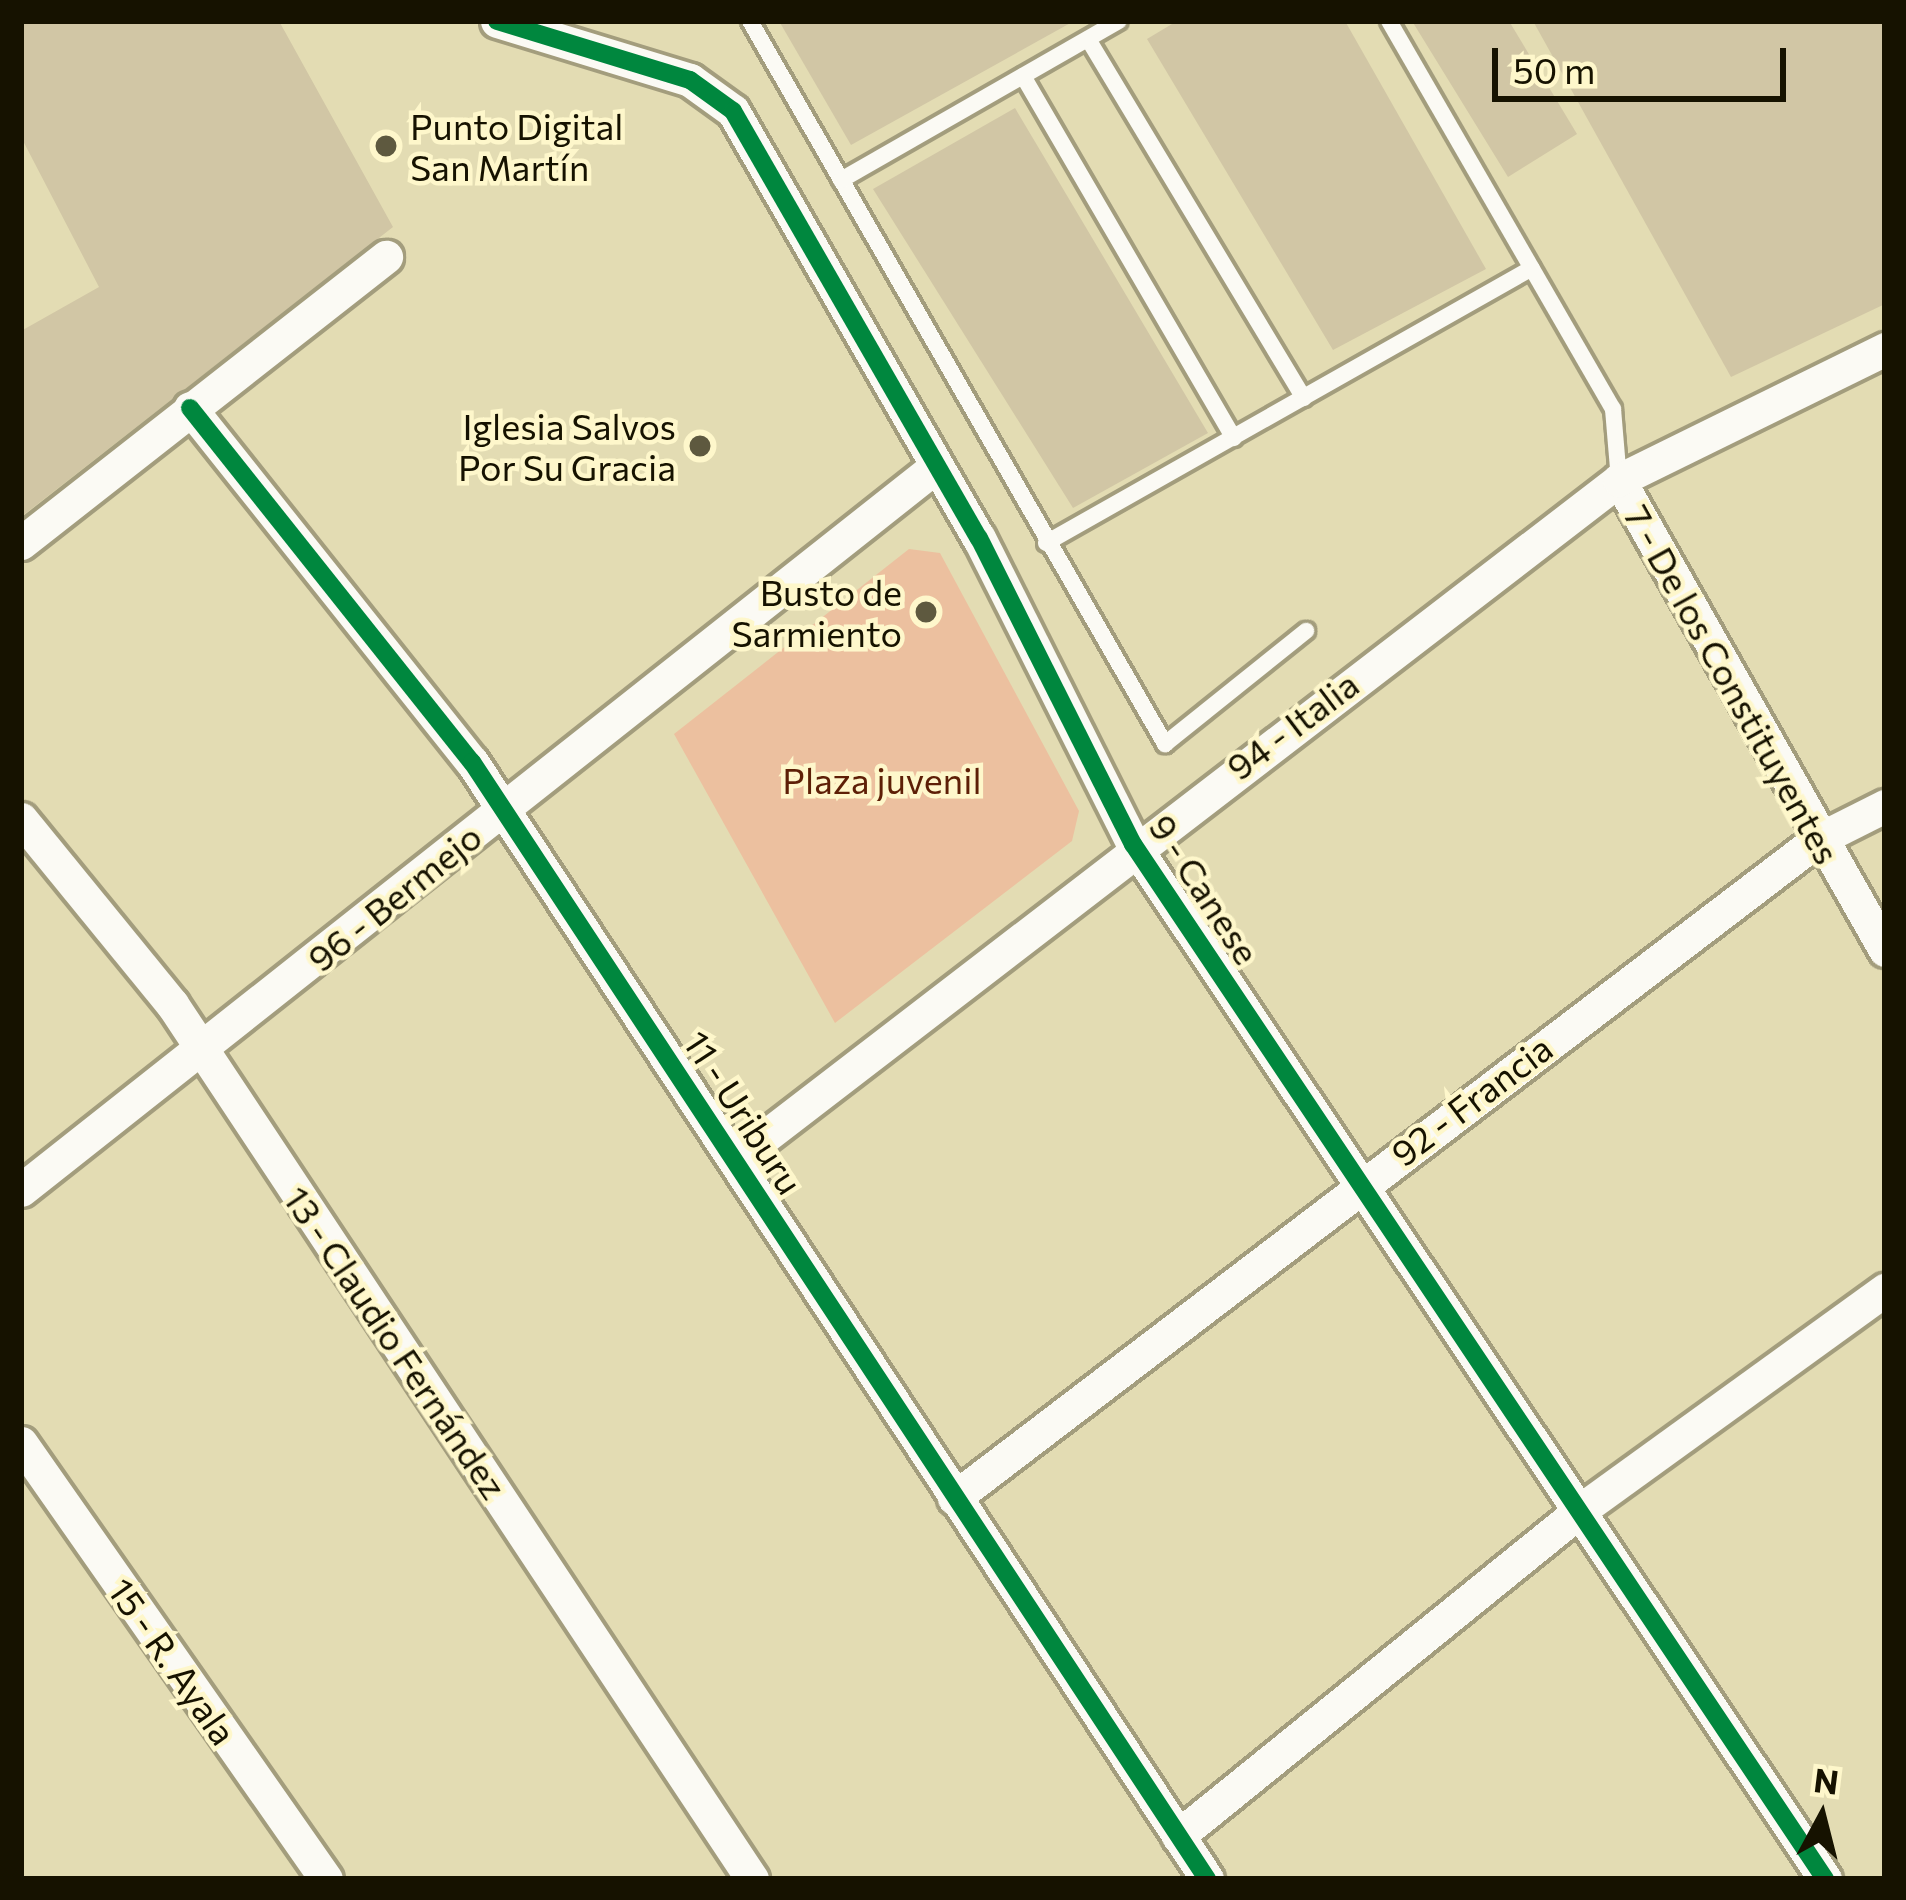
<!DOCTYPE html>
<html>
<head>
<meta charset="utf-8">
<style>
  body { margin:0 }
  #map { position:relative; width:1906px; height:1900px; overflow:hidden; background:#e3dcb3; font-family:Commissioner,sans-serif }
  div>[style] { position:absolute }
  .green>* { inset:0; background:#ecc09f }
  .building>* { inset:0; background:#d1c6a5 }
  .roads { filter:drop-shadow(3px 0 #a39d7d) drop-shadow(-3px 0 #a39d7d) drop-shadow(0 3px #a39d7d) drop-shadow(0 -3px #a39d7d) }
  .lane>* { height:16px; margin:-8px; padding:0 8px; transform-origin:8px; border-radius:8px; background:#fbfaf4 }
  .street>* { height:33px; margin:-16.5px; padding:0 16.5px; transform-origin:16.5px; border-radius:16.5px; background:#fbfaf4 }
  .cycleway>* { height:18px; margin:-9px; padding:0 9px; transform-origin:9px; border-radius:9px; background:#00873e }
  .dots>* { width:33px; height:33px; translate:-50% -50%; box-sizing:border-box; border:6px solid #fef7cb; border-radius:50% }
  span { translate:-50% -50%; white-space:nowrap; text-align:center; line-height:1.15; -webkit-text-stroke:9px #fef7cb; paint-order:stroke }
  .poi-label { font-size:36px; color:#161200 }
  .left { translate:0 -50%; text-align:left }
  .right { translate:-100% -50%; text-align:right }
  .street-label { font-size:36px; color:#161200 }
  .park-label { font-size:36px; color:#5d1f06 }
  .frame { position:absolute; inset:0; border:24px solid #161200; pointer-events:none }
  .north { position:absolute; left:1762px; top:1756px; width:120px; height:120px; -webkit-text-stroke:9px #fef7cb; paint-order:stroke; rotate:7deg; font-size:33px; font-weight:700; line-height:48px; text-align:center; color:#161200 }
  .north::after { content:''; display:block; margin:auto; width:42px; height:54px; background:#161200; clip-path:polygon(50% 0,100% 100%,50% 72%,0 100%) }
  .scale { position:absolute; left:1492px; top:48px; width:294px; height:54px; box-sizing:border-box; border:6px solid #161200; border-top:0; padding-left:15px; font-size:36px; line-height:42px; white-space:nowrap; color:#161200; -webkit-text-stroke:9px #fef7cb; paint-order:stroke }
</style>
</head>
<body>
<div id="map">
  <div class="green">
    <div style="clip-path:polygon(909px 549px,940px 553px,1079px 811px,1072px 841px,835px 1023px,674px 734px)"></div>
  </div>
  <div class="building">
    <div style="clip-path:polygon(21px 21px,279px 21px,393px 227px,21px 517px,21px 331px,99px 287px,21px 137px)"></div>
    <div style="clip-path:polygon(779px 21px,1074px 21px,851px 145px)"></div>
    <div style="clip-path:polygon(1177px 21px,1345px 21px,1486px 269px,1333px 350px,1147px 39px)"></div>
    <div style="clip-path:polygon(1412px 21px,1509px 21px,1577px 134px,1508px 177px)"></div>
    <div style="clip-path:polygon(1533px 21px,1885px 21px,1885px 304px,1731px 377px)"></div>
    <div style="clip-path:polygon(1015px 108px,1208px 433px,1073px 508px,873px 189px)"></div>
  </div>
  <div class="roads">
    <div class="lane">
      <div style="left:750px;top:21px;width:834px;rotate:60.14deg"></div>
      <div style="left:1165px;top:744px;width:181px;rotate:-38.7deg"></div>
      <div style="left:1389px;top:21px;width:448px;rotate:60deg"></div>
      <div style="left:1613px;top:409px;width:71px;rotate:85.2deg"></div>
      <div style="left:1088px;top:39px;width:419px;rotate:59deg"></div>
      <div style="left:1023px;top:76px;width:419px;rotate:59.8deg"></div>
      <div style="left:841px;top:180px;width:320px;rotate:-29.8deg"></div>
      <div style="left:1046px;top:543px;width:558px;rotate:-29.5deg"></div>
    </div>
    <div class="street">
      <div style="left:497px;top:21px;width:202px;rotate:17deg"></div>
      <div style="left:690px;top:80px;width:53px;rotate:35.8deg"></div>
      <div style="left:733px;top:111px;width:493px;rotate:60.1deg"></div>
      <div style="left:979px;top:538px;width:343px;rotate:63.3deg"></div>
      <div style="left:1133px;top:844px;width:1245px;rotate:56.23deg"></div>
      <div style="left:190px;top:408px;width:453px;rotate:51.5deg"></div>
      <div style="left:472px;top:762px;width:1337px;rotate:56.65deg"></div>
      <div style="left:1619px;top:480px;width:540px;rotate:60.49deg"></div>
      <div style="left:21px;top:543px;width:464px;rotate:-38.1deg"></div>
      <div style="left:21px;top:819px;width:239px;rotate:50.8deg"></div>
      <div style="left:172px;top:1004px;width:1050px;rotate:56.46deg"></div>
      <div style="left:737px;top:1158px;width:1112px;rotate:-37.55deg"></div>
      <div style="left:1619px;top:480px;width:297px;rotate:-26.2deg"></div>
      <div style="left:21px;top:1190px;width:1165px;rotate:-38.34deg"></div>
      <div style="left:21px;top:1443px;width:532px;rotate:55.03deg"></div>
      <div style="left:954px;top:1498px;width:1085px;rotate:-37.32deg"></div>
      <div style="left:1817px;top:840px;width:76px;rotate:-26.6deg"></div>
      <div style="left:1178px;top:1836px;width:520px;rotate:-38.99deg"></div>
      <div style="left:1582px;top:1509px;width:374px;rotate:-35.9deg"></div>
    </div>
  </div>
  <div class="cycleway">
    <div style="left:497px;top:21px;width:202px;rotate:17deg"></div>
    <div style="left:690px;top:80px;width:53px;rotate:35.8deg"></div>
    <div style="left:733px;top:111px;width:493px;rotate:60.1deg"></div>
    <div style="left:979px;top:538px;width:343px;rotate:63.3deg"></div>
    <div style="left:1133px;top:844px;width:1245px;rotate:56.23deg"></div>
    <div style="left:190px;top:408px;width:453px;rotate:51.5deg"></div>
    <div style="left:472px;top:762px;width:1337px;rotate:56.65deg"></div>
  </div>
  <div class="dots">
    <div style="left:386px;top:146px;background:#5e593f"></div>
    <div style="left:700px;top:446px;background:#5e593f"></div>
    <div style="left:926px;top:612px;background:#5e593f"></div>
  </div>
  <div class="poi-label">
    <span class="left" style="left:410px;top:146px">Punto Digital<br>San Martín</span>
    <span class="right" style="left:676px;top:446px">Iglesia Salvos<br>Por Su Gracia</span>
    <span class="right" style="left:902px;top:612px">Busto de<br>Sarmiento</span>
  </div>
  <div class="street-label">
    <span style="left:1733px;top:684px;rotate:61deg">7 - De los Constituyentes</span>
    <span style="left:1292px;top:725px;rotate:-37deg">94 - Italia</span>
    <span style="left:1205px;top:889px;rotate:57deg">9 - Canese</span>
    <span style="left:394px;top:897px;rotate:-39deg">96 - Bermejo</span>
    <span style="left:1471px;top:1100px;rotate:-37deg">92 - Francia</span>
    <span style="left:744px;top:1112px;rotate:57deg">11 - Uriburu</span>
    <span style="left:396px;top:1342px;rotate:56deg">13 - Claudio Fernández</span>
    <span style="left:173px;top:1661px;rotate:55deg">15 - R. Ayala</span>
  </div>
  <div class="park-label">
    <span style="left:882px;top:780px">Plaza juvenil</span>
  </div>
  <div class="frame"></div>
  <div class="north">N</div>
  <div class="scale">50 m</div>
</div>
</body>
</html>
